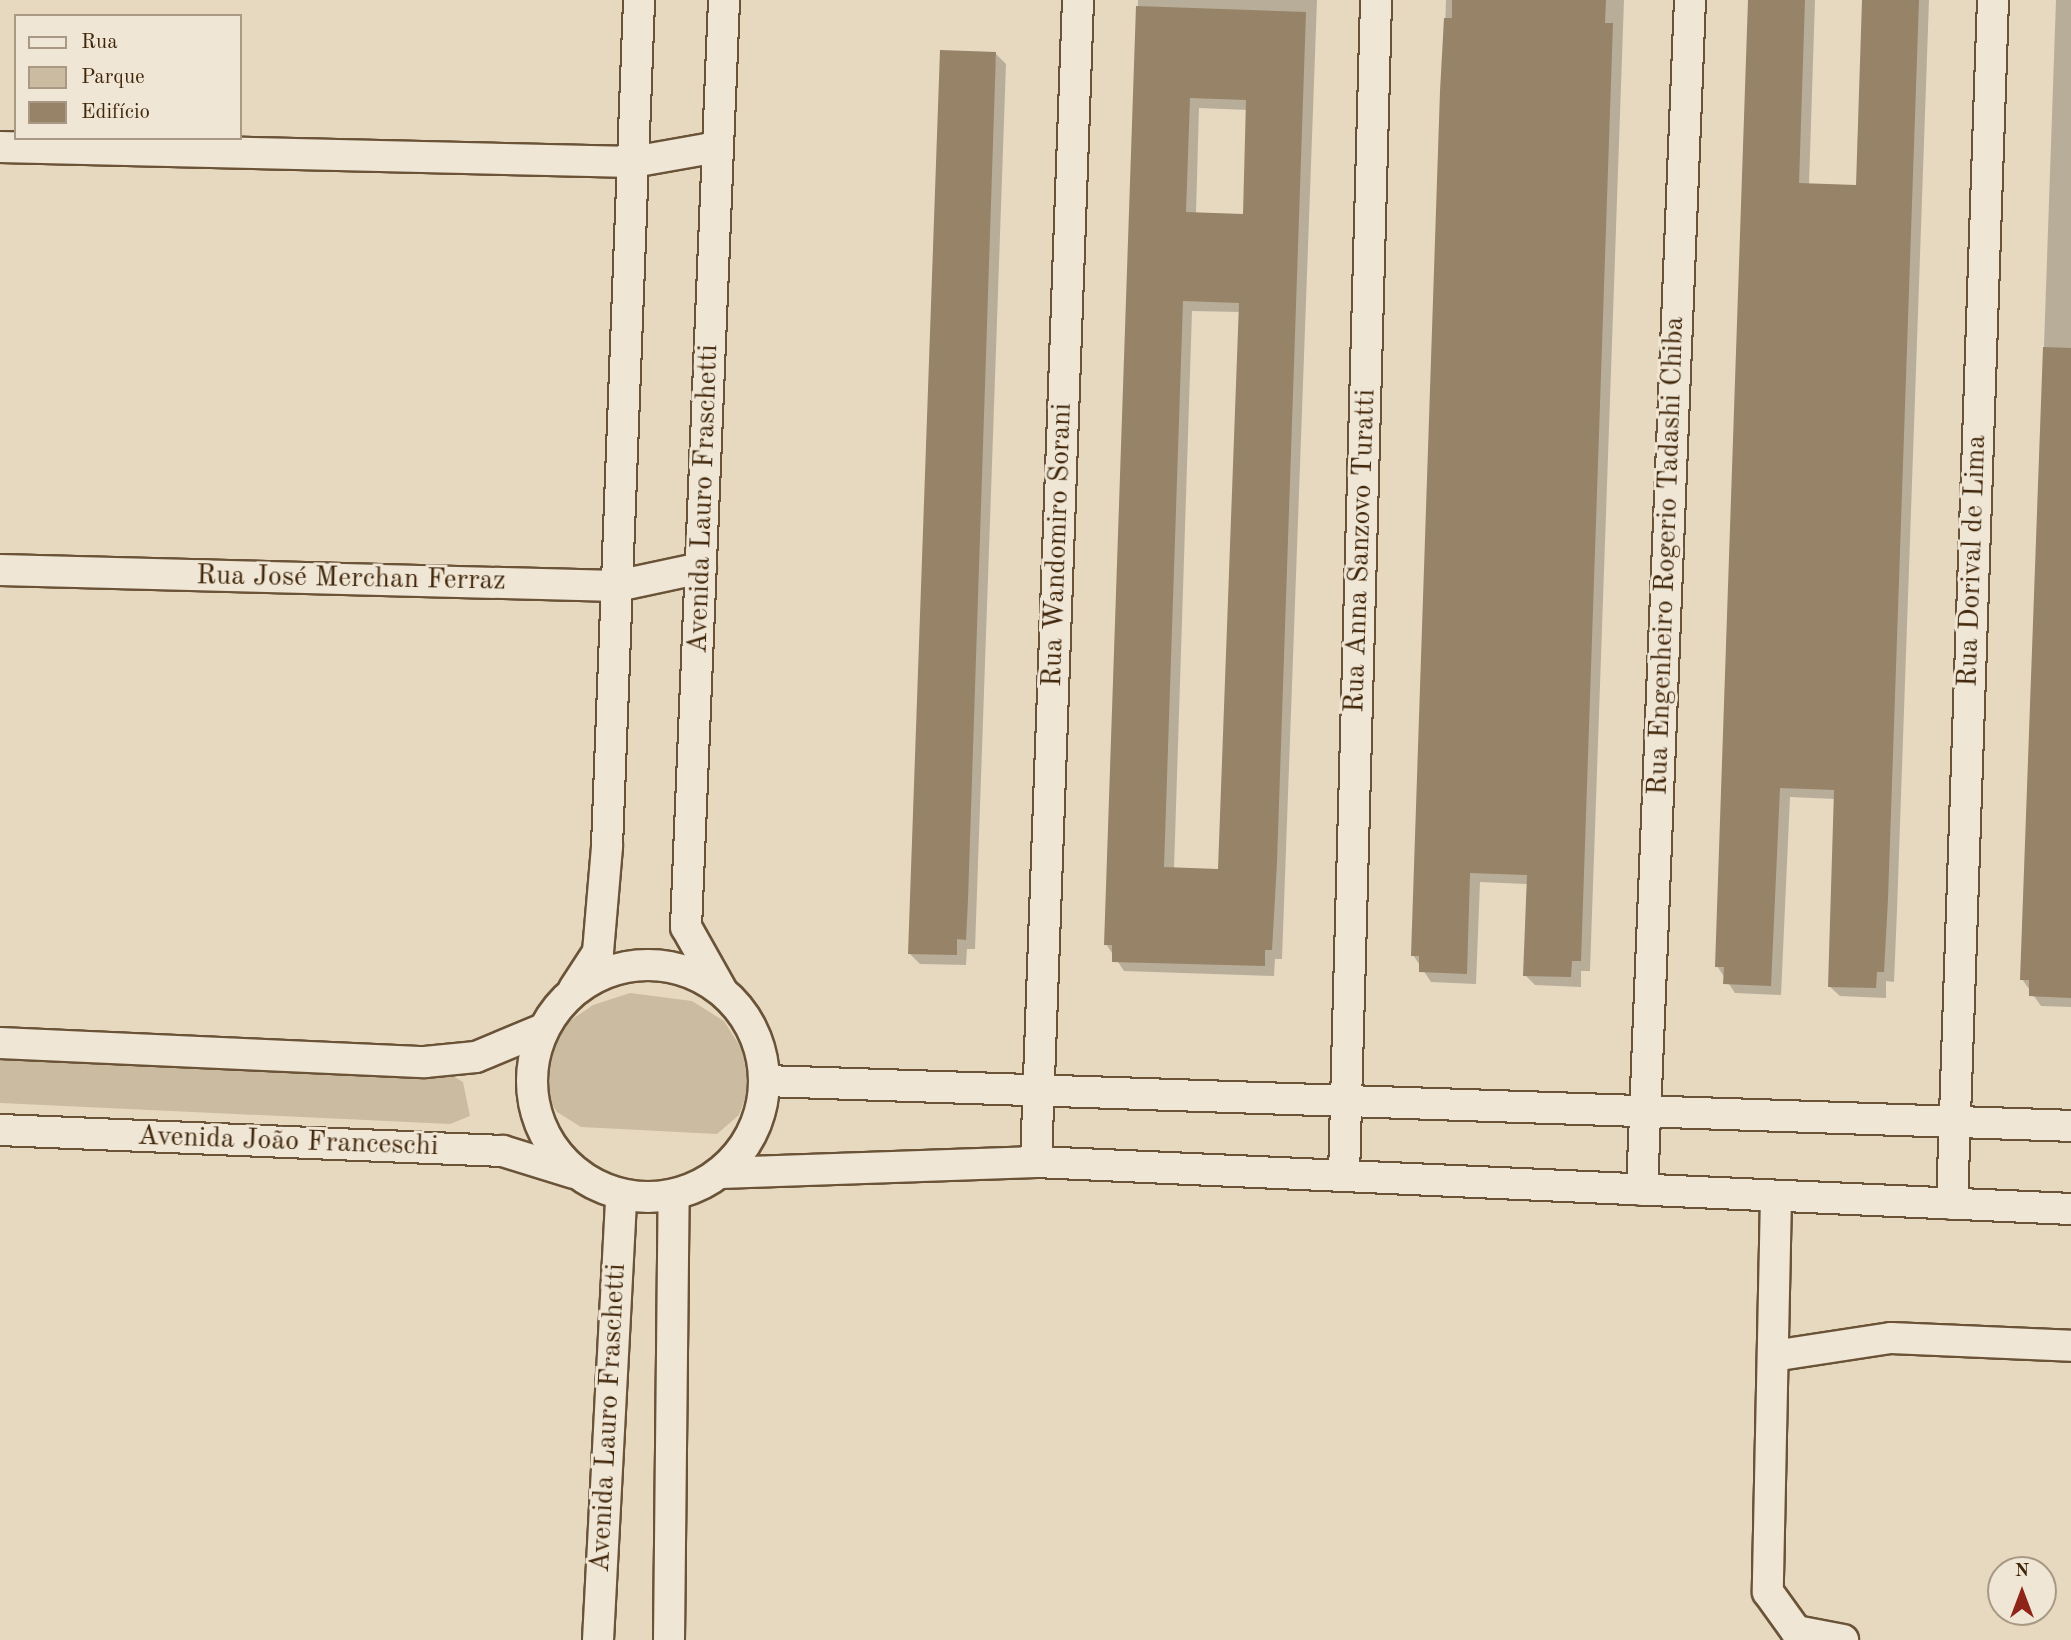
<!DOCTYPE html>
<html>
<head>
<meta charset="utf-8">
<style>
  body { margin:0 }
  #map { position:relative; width:2071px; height:1640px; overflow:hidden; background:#e7d9c0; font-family:"Old Standard TT",serif }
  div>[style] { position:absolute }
  .green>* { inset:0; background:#cbbba1 }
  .shadow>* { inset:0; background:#0003 }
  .building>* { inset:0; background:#978368 }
  .roads { filter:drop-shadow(2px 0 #6a5337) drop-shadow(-2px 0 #6a5337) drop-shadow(0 2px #6a5337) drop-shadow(0 -2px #6a5337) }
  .street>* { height:30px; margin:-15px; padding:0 15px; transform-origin:15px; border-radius:15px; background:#efe6d6 }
  .street>.ring { margin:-15px; padding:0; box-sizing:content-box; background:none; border:30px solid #efe6d6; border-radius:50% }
  span { translate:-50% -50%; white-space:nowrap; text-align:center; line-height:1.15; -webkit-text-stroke:6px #efe6d6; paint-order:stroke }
  .street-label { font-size:28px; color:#412609 }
  .legend { position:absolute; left:14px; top:14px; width:228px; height:126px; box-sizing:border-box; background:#efe6d6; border:2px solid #a99984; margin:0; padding:9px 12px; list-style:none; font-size:21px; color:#412609 }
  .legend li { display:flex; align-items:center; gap:14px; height:35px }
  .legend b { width:35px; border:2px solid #a99984 }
  .north { position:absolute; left:1987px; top:1556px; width:70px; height:70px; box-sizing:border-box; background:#efe6d6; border:2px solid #a99984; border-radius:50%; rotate:0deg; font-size:19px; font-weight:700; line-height:28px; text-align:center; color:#412609 }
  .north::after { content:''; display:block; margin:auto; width:24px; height:32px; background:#8f2418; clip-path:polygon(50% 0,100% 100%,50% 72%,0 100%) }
</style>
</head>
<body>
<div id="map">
  <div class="green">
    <div style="clip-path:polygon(630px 993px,692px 1001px,724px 1021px,745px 1054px,751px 1082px,739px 1115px,717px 1134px,581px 1127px,557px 1112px,539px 1085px,541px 1057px,561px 1027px,593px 1005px)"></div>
    <div style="clip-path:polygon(0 1055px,451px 1075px,463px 1082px,470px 1116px,450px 1124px,0 1103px)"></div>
  </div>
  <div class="shadow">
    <div style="clip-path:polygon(evenodd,1138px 0,1317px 0,1282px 959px,1275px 959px,1274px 976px,1124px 971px,1106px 944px,1138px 0,1199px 108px,1248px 110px,1244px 215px,1196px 214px,1199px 108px,1138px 0,1192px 311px,1241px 312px,1219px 871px,1174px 869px,1192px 311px)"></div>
    <div style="clip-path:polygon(1446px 0,1624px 0,1590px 971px,1581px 971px,1581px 987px,1535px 985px,1525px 975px,1528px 884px,1480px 882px,1476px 984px,1431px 982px,1413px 955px)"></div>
    <div style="clip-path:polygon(1750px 0,1815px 0,1809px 185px,1858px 187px,1864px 0,1929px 0,1897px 910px,1894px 982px,1886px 981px,1886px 998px,1840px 996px,1829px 986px,1835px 799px,1790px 797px,1781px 995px,1735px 993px,1717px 966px)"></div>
    <div style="clip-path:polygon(2056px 0,2071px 0,2071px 1007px,2041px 1006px,2022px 979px)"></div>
    <div style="clip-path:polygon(996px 54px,1006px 64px,975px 949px,967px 949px,966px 965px,920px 964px,910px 954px)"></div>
  </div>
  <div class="building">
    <div style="clip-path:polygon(1452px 0,1606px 0,1605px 23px,1613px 23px,1581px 961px,1572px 961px,1571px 977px,1523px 976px,1527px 875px,1470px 873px,1467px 974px,1419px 972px,1419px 956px,1411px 956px,1440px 91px,1444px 18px,1452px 18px)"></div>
    <div style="clip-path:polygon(1748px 0,1805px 0,1799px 183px,1856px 185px,1862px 0,1919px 0,1888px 899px,1884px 972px,1877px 972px,1876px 988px,1828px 987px,1834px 790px,1780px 788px,1771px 986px,1723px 984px,1724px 967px,1715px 967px)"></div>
    <div style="clip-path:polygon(evenodd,1136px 6px,1306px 12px,1277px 862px,1272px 950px,1265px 950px,1265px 966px,1112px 962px,1112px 945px,1104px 945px,1136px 6px,1190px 98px,1246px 100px,1243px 214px,1186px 212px,1190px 98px,1136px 6px,1183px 301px,1239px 303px,1218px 869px,1164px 867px,1183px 301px)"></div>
    <div style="clip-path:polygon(940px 50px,996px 52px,968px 900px,966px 940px,957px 939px,957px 955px,908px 954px)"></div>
    <div style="clip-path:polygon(2043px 347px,2071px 348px,2071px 998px,2029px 996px,2029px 980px,2020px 980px)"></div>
  </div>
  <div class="roads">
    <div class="street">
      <div style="left:0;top:147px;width:633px;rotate:1.36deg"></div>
      <div style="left:633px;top:162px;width:86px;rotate:-10deg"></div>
      <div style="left:0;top:570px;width:617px;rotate:1.49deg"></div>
      <div style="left:617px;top:586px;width:86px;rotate:-12.1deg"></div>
      <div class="ring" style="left:532px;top:965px;width:202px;height:202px"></div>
      <div style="left:574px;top:989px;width:44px;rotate:-57deg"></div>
      <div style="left:598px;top:952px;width:106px;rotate:-85.1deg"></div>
      <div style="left:607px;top:846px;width:847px;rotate:-87.83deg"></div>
      <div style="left:721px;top:989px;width:71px;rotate:-119.4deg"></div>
      <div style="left:686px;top:927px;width:928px;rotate:-87.65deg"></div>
      <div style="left:0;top:1043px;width:425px;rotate:2.6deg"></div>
      <div style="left:425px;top:1062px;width:51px;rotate:-5.6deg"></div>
      <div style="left:476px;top:1057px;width:70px;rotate:-22.6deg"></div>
      <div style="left:766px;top:1081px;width:1306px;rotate:1.97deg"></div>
      <div style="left:0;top:1130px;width:503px;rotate:2.39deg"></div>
      <div style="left:503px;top:1151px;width:74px;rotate:17.2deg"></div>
      <div style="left:1036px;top:1162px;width:1163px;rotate:-87.93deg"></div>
      <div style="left:721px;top:1173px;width:315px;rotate:-2deg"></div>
      <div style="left:1036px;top:1162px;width:1036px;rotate:2.6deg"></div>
      <div style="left:1344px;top:1176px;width:1176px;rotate:-88.44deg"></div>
      <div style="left:1642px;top:1190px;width:1191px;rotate:-87.69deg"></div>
      <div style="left:1776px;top:1196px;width:396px;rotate:91.2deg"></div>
      <div style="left:1768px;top:1592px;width:48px;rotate:54.3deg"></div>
      <div style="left:1796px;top:1631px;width:48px;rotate:10.8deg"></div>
      <div style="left:1952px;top:1204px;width:1205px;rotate:-88.05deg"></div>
      <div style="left:1773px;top:1356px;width:119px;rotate:-8.7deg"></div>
      <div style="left:1891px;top:1338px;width:180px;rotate:2.5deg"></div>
      <div style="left:598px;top:1640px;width:446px;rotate:-87deg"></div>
      <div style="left:669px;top:1640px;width:445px;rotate:-89.4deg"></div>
    </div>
  </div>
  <div class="street-label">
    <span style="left:704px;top:499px;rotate:-88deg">Avenida Lauro Fraschetti</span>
    <span style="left:1058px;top:545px;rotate:-88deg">Rua Wandomiro Sorani</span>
    <span style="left:1361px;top:551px;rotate:-88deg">Rua Anna Sanzovo Turatti</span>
    <span style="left:1667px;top:556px;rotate:-88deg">Rua Engenheiro Rogerio Tadashi Chiba</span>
    <span style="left:1973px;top:561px;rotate:-88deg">Rua Dorival de Lima</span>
    <span style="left:351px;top:579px;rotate:1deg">Rua José Merchan Ferraz</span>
    <span style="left:288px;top:1142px;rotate:2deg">Avenida João Franceschi</span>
    <span style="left:609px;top:1418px;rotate:-87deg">Avenida Lauro Fraschetti</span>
  </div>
  <ul class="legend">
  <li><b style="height:9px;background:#efe6d6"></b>Rua</li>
  <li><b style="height:19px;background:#cbbba1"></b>Parque</li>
  <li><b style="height:19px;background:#978368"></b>Edifício</li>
  </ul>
  <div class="north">N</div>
</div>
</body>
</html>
